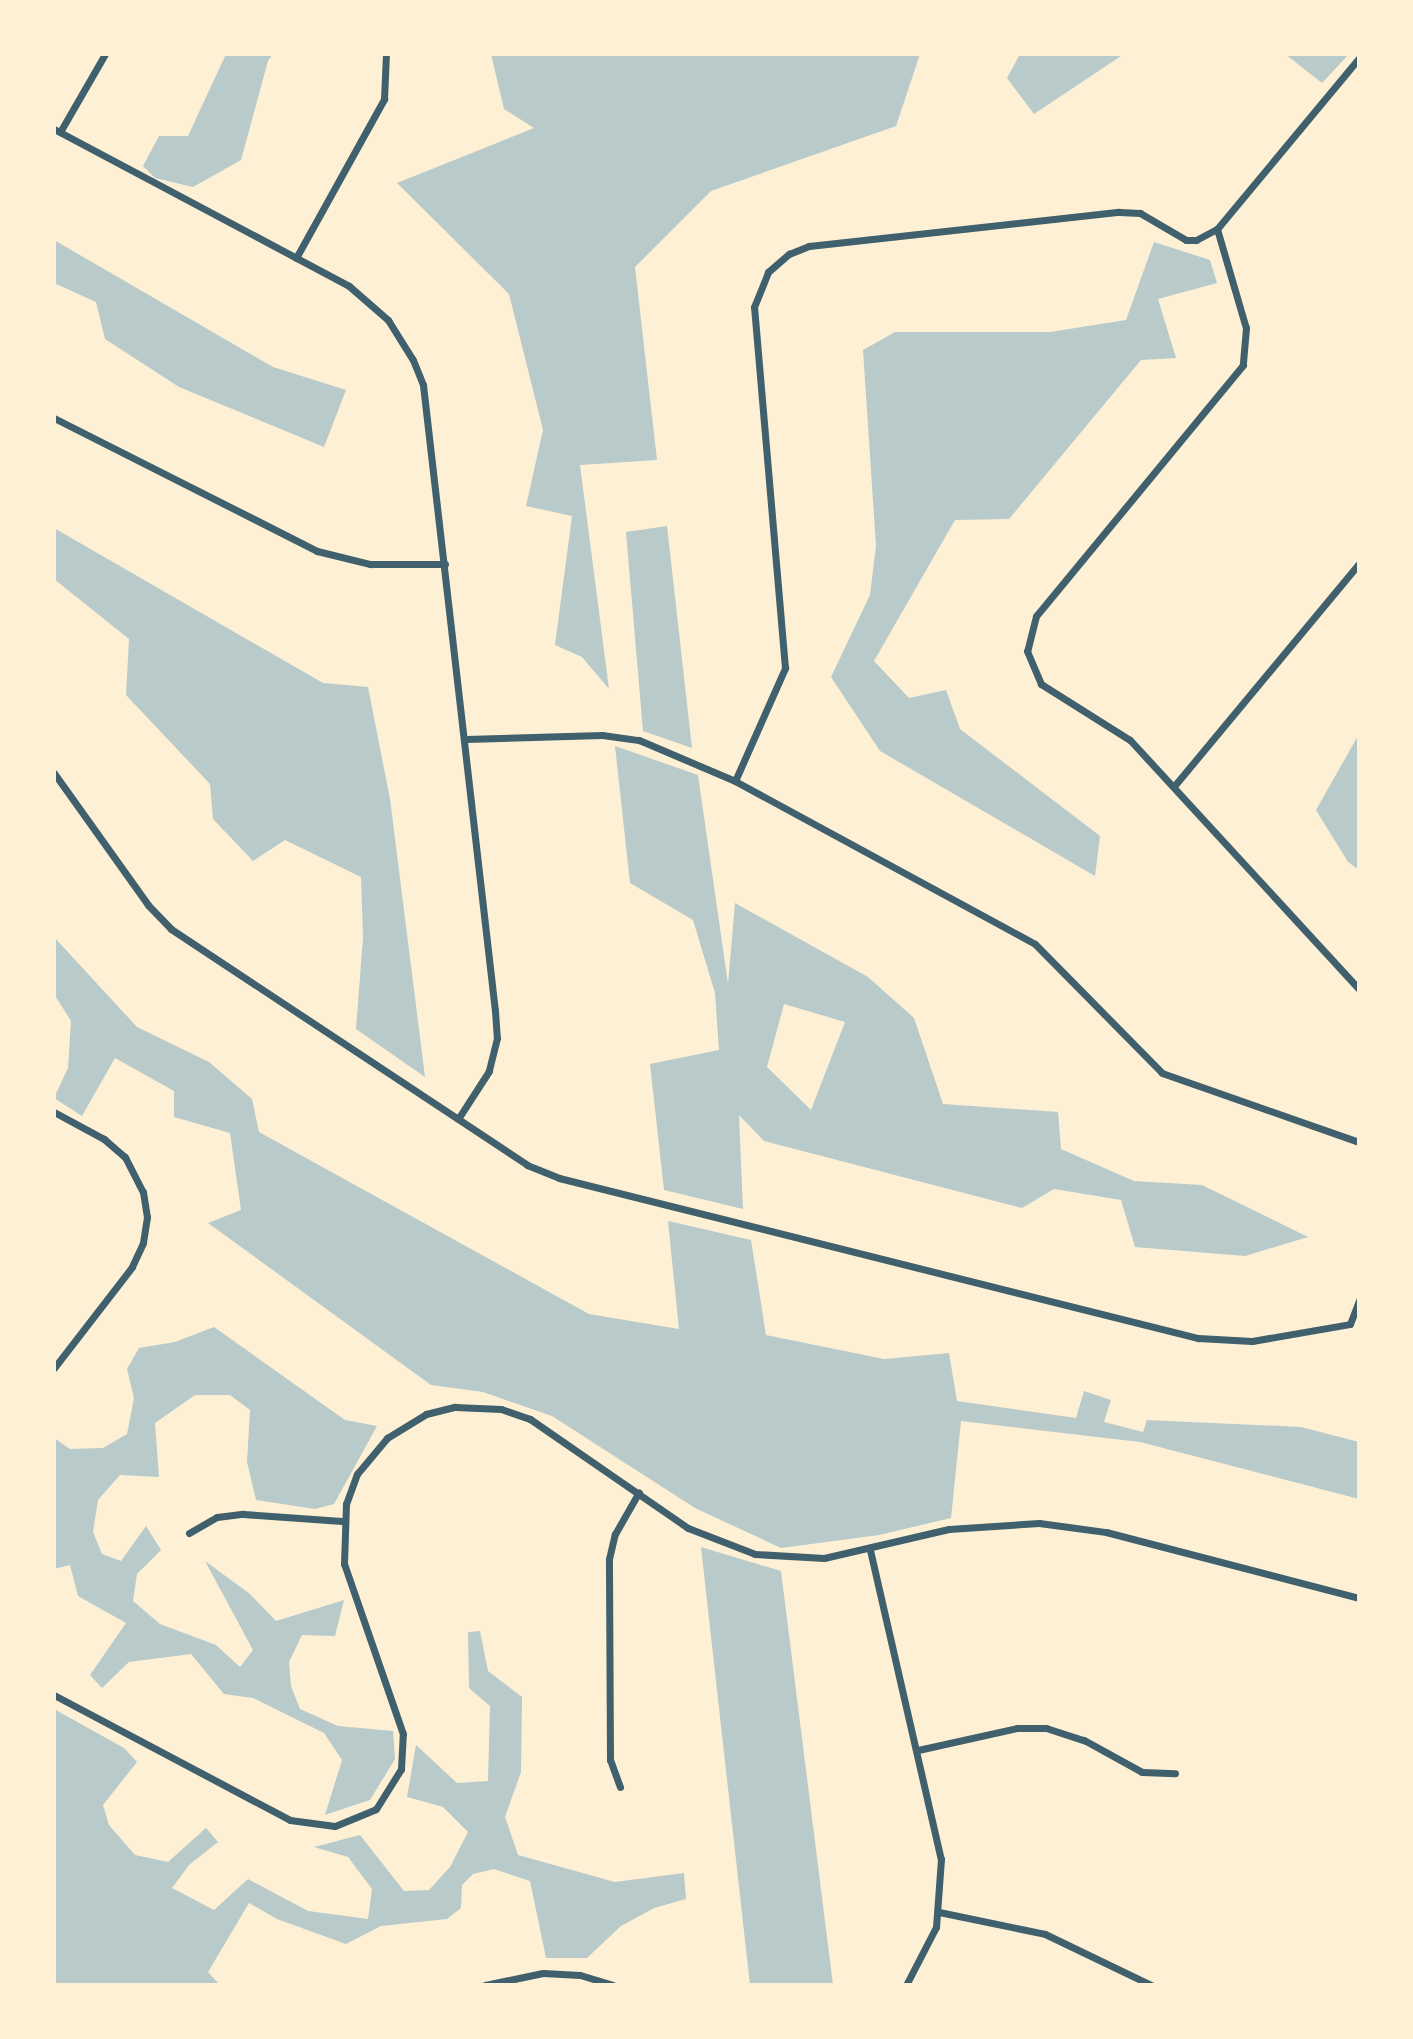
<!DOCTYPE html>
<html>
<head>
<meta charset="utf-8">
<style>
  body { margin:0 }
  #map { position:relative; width:1413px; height:2039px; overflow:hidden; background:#fdf0d5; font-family:Arial,sans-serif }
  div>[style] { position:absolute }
  .green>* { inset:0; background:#b9caca }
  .minor>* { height:7px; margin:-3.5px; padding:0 3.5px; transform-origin:3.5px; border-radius:3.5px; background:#3f606c }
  span { translate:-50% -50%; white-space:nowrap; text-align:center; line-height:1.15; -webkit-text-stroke:6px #fdf0d5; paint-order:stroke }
  .frame { position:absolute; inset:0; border:56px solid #fdf0d5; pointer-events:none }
</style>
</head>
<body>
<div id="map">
  <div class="green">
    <div style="clip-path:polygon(226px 54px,273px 54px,268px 61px,241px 160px,193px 187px,155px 178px,143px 166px,159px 136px,188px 136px)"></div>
    <div style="clip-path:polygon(491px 54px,920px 54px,896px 126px,711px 191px,635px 267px,657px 460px,580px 465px,609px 689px,582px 657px,555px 645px,572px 516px,526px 506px,543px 430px,509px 294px,397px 183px,534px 128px,504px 109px)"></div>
    <div style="clip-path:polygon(1020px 54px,1124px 54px,1034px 114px,1007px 78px)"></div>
    <div style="clip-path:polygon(1285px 54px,1349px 54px,1322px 83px)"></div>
    <div style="clip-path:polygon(54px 240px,273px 367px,346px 390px,324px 447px,179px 387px,105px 339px,96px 302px,54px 283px)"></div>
    <div style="clip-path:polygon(1154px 242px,1210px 260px,1217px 283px,1158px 299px,1176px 358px,1141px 360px,1009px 519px,955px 520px,874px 661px,909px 698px,946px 690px,960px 729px,1100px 836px,1095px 876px,880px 751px,831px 677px,870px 595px,876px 546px,863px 350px,895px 332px,1050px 332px,1126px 320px)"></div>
    <div style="clip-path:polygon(667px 526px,692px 748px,643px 731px,626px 532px)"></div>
    <div style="clip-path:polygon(54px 528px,323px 683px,368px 687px,390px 799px,425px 1077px,356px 1029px,363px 938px,361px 877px,285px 840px,253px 861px,213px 819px,210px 784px,126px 695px,129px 639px,54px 579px)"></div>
    <div style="clip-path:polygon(1359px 734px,1359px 870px,1348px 862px,1316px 810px)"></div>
    <div style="clip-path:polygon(evenodd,615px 746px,698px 775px,728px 984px,735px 903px,868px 977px,914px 1018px,943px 1104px,1058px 1112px,1061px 1149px,1134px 1181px,1202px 1185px,1308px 1237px,1245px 1256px,1135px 1247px,1121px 1200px,1054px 1189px,1022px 1208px,764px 1141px,739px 1115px,743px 1209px,664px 1190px,650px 1064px,719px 1050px,715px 993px,693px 920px,630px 883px,615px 746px,784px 1004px,845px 1022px,811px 1110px,767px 1067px,784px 1004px)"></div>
    <div style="clip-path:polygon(54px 937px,137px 1027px,209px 1062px,252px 1099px,259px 1132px,589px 1314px,679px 1329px,668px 1221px,751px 1240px,766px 1335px,884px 1359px,949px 1353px,957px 1401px,1076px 1418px,1084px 1391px,1111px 1400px,1104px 1422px,1143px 1432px,1147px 1420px,1301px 1427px,1359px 1442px,1359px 1499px,1140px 1442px,961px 1421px,951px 1518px,879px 1535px,781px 1548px,695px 1508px,552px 1416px,483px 1392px,431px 1385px,208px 1223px,241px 1210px,230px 1133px,174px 1117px,174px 1091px,115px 1058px,82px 1116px,54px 1098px,68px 1068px,71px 1021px,54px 994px)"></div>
    <div style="clip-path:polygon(214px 1327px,345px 1420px,377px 1426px,334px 1504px,315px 1509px,256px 1500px,247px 1462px,250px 1410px,230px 1395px,195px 1395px,155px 1423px,159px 1477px,120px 1475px,98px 1500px,93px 1532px,102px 1554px,121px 1561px,146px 1526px,161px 1550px,137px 1574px,133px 1601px,160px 1624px,216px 1645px,240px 1667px,253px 1650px,205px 1561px,250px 1594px,276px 1621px,344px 1600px,335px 1636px,302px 1635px,289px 1662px,291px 1686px,300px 1709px,338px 1726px,393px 1731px,395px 1759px,370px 1800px,325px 1815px,342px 1760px,324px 1733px,253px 1698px,224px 1694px,191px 1654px,129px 1662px,102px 1688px,90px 1675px,126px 1623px,78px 1596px,70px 1565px,54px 1569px,54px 1438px,70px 1449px,103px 1448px,127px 1434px,134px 1398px,127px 1369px,139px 1348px,175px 1342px)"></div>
    <div style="clip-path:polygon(701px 1547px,781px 1571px,833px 1985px,750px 1985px)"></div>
    <div style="clip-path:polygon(480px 1631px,488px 1671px,522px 1697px,521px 1772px,505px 1817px,518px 1855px,615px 1882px,684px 1873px,686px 1899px,654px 1908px,621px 1926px,587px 1958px,546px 1958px,530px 1881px,494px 1869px,473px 1874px,462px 1885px,461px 1908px,447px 1919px,381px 1926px,346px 1944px,277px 1919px,249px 1903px,208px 1972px,220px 1985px,54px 1985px,54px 1709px,124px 1748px,137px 1762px,103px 1805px,109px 1825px,135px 1855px,168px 1862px,206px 1828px,218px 1842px,189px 1865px,172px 1888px,214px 1910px,248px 1879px,308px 1911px,368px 1919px,372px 1889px,348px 1857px,314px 1847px,360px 1835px,404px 1891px,429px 1890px,450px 1867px,468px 1832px,443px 1807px,407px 1797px,416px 1745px,457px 1783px,488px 1781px,490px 1706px,469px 1688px,468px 1632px)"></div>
  </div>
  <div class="minor">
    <div style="left:1359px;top:58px;width:222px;rotate:129.7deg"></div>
    <div style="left:1217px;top:229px;width:103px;rotate:73.7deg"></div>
    <div style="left:1246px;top:328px;width:37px;rotate:95deg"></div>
    <div style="left:1243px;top:365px;width:325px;rotate:129.5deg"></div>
    <div style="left:1036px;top:616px;width:36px;rotate:104deg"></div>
    <div style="left:1027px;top:651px;width:36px;rotate:67deg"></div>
    <div style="left:1041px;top:684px;width:105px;rotate:32.2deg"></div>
    <div style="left:1130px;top:740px;width:338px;rotate:47.4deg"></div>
    <div style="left:54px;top:129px;width:334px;rotate:28deg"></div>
    <div style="left:349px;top:286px;width:52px;rotate:41.1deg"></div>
    <div style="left:388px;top:320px;width:47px;rotate:58deg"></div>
    <div style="left:413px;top:360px;width:27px;rotate:68deg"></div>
    <div style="left:423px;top:385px;width:630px;rotate:83.44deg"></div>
    <div style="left:495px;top:1011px;width:27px;rotate:86deg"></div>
    <div style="left:497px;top:1038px;width:34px;rotate:104deg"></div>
    <div style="left:489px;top:1071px;width:57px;rotate:122.9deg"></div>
    <div style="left:60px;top:132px;width:90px;rotate:-60deg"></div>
    <div style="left:296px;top:258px;width:182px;rotate:-61deg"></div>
    <div style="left:384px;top:99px;width:45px;rotate:-87.5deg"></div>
    <div style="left:54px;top:418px;width:295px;rotate:26.8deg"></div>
    <div style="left:317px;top:551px;width:55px;rotate:13.8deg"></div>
    <div style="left:370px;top:564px;width:75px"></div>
    <div style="left:466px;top:739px;width:136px;rotate:-1.7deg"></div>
    <div style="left:602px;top:735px;width:37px;rotate:8deg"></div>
    <div style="left:639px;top:740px;width:104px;rotate:23.1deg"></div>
    <div style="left:735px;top:781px;width:341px;rotate:28.5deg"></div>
    <div style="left:1035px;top:944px;width:181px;rotate:45.4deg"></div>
    <div style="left:1162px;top:1073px;width:209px;rotate:19.3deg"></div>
    <div style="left:54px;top:773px;width:162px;rotate:54.5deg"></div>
    <div style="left:148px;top:905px;width:33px;rotate:46deg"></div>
    <div style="left:171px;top:929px;width:427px;rotate:33.5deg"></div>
    <div style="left:527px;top:1165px;width:35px;rotate:22deg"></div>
    <div style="left:559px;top:1178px;width:659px;rotate:14.06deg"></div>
    <div style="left:1198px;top:1338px;width:54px;rotate:3.2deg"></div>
    <div style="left:1252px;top:1341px;width:99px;rotate:-9.8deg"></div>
    <div style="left:1350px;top:1324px;width:26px;rotate:-69deg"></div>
    <div style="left:735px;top:781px;width:124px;rotate:-66.1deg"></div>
    <div style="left:785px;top:668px;width:362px;rotate:-94.9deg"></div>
    <div style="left:754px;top:307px;width:38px;rotate:-68deg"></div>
    <div style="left:768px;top:272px;width:28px;rotate:-41deg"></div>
    <div style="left:789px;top:254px;width:22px;rotate:-22deg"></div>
    <div style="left:809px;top:246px;width:312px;rotate:-6.3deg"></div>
    <div style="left:1119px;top:212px;width:21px;rotate:3deg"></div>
    <div style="left:1140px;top:213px;width:53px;rotate:30.4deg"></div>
    <div style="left:1186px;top:240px;width:10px"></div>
    <div style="left:1196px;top:240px;width:24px;rotate:-28deg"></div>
    <div style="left:1175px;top:785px;width:288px;rotate:-50.3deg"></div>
    <div style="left:54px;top:1112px;width:57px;rotate:28.4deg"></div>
    <div style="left:104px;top:1139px;width:28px;rotate:41deg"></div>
    <div style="left:125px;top:1157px;width:39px;rotate:63deg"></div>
    <div style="left:143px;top:1192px;width:25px;rotate:81deg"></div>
    <div style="left:147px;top:1217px;width:26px;rotate:99deg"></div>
    <div style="left:143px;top:1243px;width:26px;rotate:115deg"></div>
    <div style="left:132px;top:1267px;width:128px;rotate:127.7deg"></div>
    <div style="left:189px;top:1533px;width:32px;rotate:-30deg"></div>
    <div style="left:217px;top:1517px;width:26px;rotate:-7deg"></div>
    <div style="left:243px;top:1514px;width:99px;rotate:4deg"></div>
    <div style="left:870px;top:1550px;width:317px;rotate:77.1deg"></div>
    <div style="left:941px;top:1859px;width:68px;rotate:94.2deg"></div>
    <div style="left:936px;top:1927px;width:65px;rotate:117.3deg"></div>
    <div style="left:54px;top:1695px;width:267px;rotate:27.9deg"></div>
    <div style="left:290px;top:1820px;width:45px;rotate:7.6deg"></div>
    <div style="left:335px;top:1826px;width:44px;rotate:-22.5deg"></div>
    <div style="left:376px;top:1809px;width:47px;rotate:-58deg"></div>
    <div style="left:401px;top:1769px;width:35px;rotate:-87deg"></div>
    <div style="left:403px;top:1734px;width:180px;rotate:-109.1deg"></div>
    <div style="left:344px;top:1564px;width:60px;rotate:-88.1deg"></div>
    <div style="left:346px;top:1504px;width:32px;rotate:-70deg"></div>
    <div style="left:357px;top:1474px;width:47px;rotate:-50.2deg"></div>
    <div style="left:387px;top:1438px;width:46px;rotate:-31.6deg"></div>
    <div style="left:426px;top:1414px;width:30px;rotate:-14deg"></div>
    <div style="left:455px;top:1407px;width:46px;rotate:2.5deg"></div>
    <div style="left:501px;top:1409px;width:31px;rotate:19deg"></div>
    <div style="left:530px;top:1419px;width:192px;rotate:34.6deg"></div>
    <div style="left:688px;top:1528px;width:72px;rotate:21.2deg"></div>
    <div style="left:755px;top:1554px;width:69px;rotate:3.3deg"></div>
    <div style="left:824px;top:1558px;width:128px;rotate:-13.1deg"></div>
    <div style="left:949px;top:1529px;width:90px;rotate:-3.8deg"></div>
    <div style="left:1039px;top:1523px;width:68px;rotate:7.7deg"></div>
    <div style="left:1106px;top:1532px;width:261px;rotate:14.6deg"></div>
    <div style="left:918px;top:1750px;width:101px;rotate:-12.5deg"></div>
    <div style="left:1017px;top:1728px;width:29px"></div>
    <div style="left:1046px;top:1728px;width:40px;rotate:18deg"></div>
    <div style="left:1084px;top:1740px;width:66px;rotate:28.9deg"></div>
    <div style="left:1142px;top:1772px;width:33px;rotate:2deg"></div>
    <div style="left:620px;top:1787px;width:29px;rotate:-110deg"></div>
    <div style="left:610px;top:1760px;width:201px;rotate:-90.3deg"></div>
    <div style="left:609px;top:1559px;width:26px;rotate:-77deg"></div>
    <div style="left:615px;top:1534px;width:48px;rotate:-60.3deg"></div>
    <div style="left:939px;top:1912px;width:108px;rotate:11.7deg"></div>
    <div style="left:1045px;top:1934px;width:118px;rotate:25.7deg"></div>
    <div style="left:485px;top:1985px;width:59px;rotate:-11.7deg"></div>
    <div style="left:543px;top:1973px;width:37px;rotate:3deg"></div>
    <div style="left:580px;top:1975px;width:34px;rotate:17deg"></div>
  </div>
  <div class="frame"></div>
</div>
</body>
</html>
